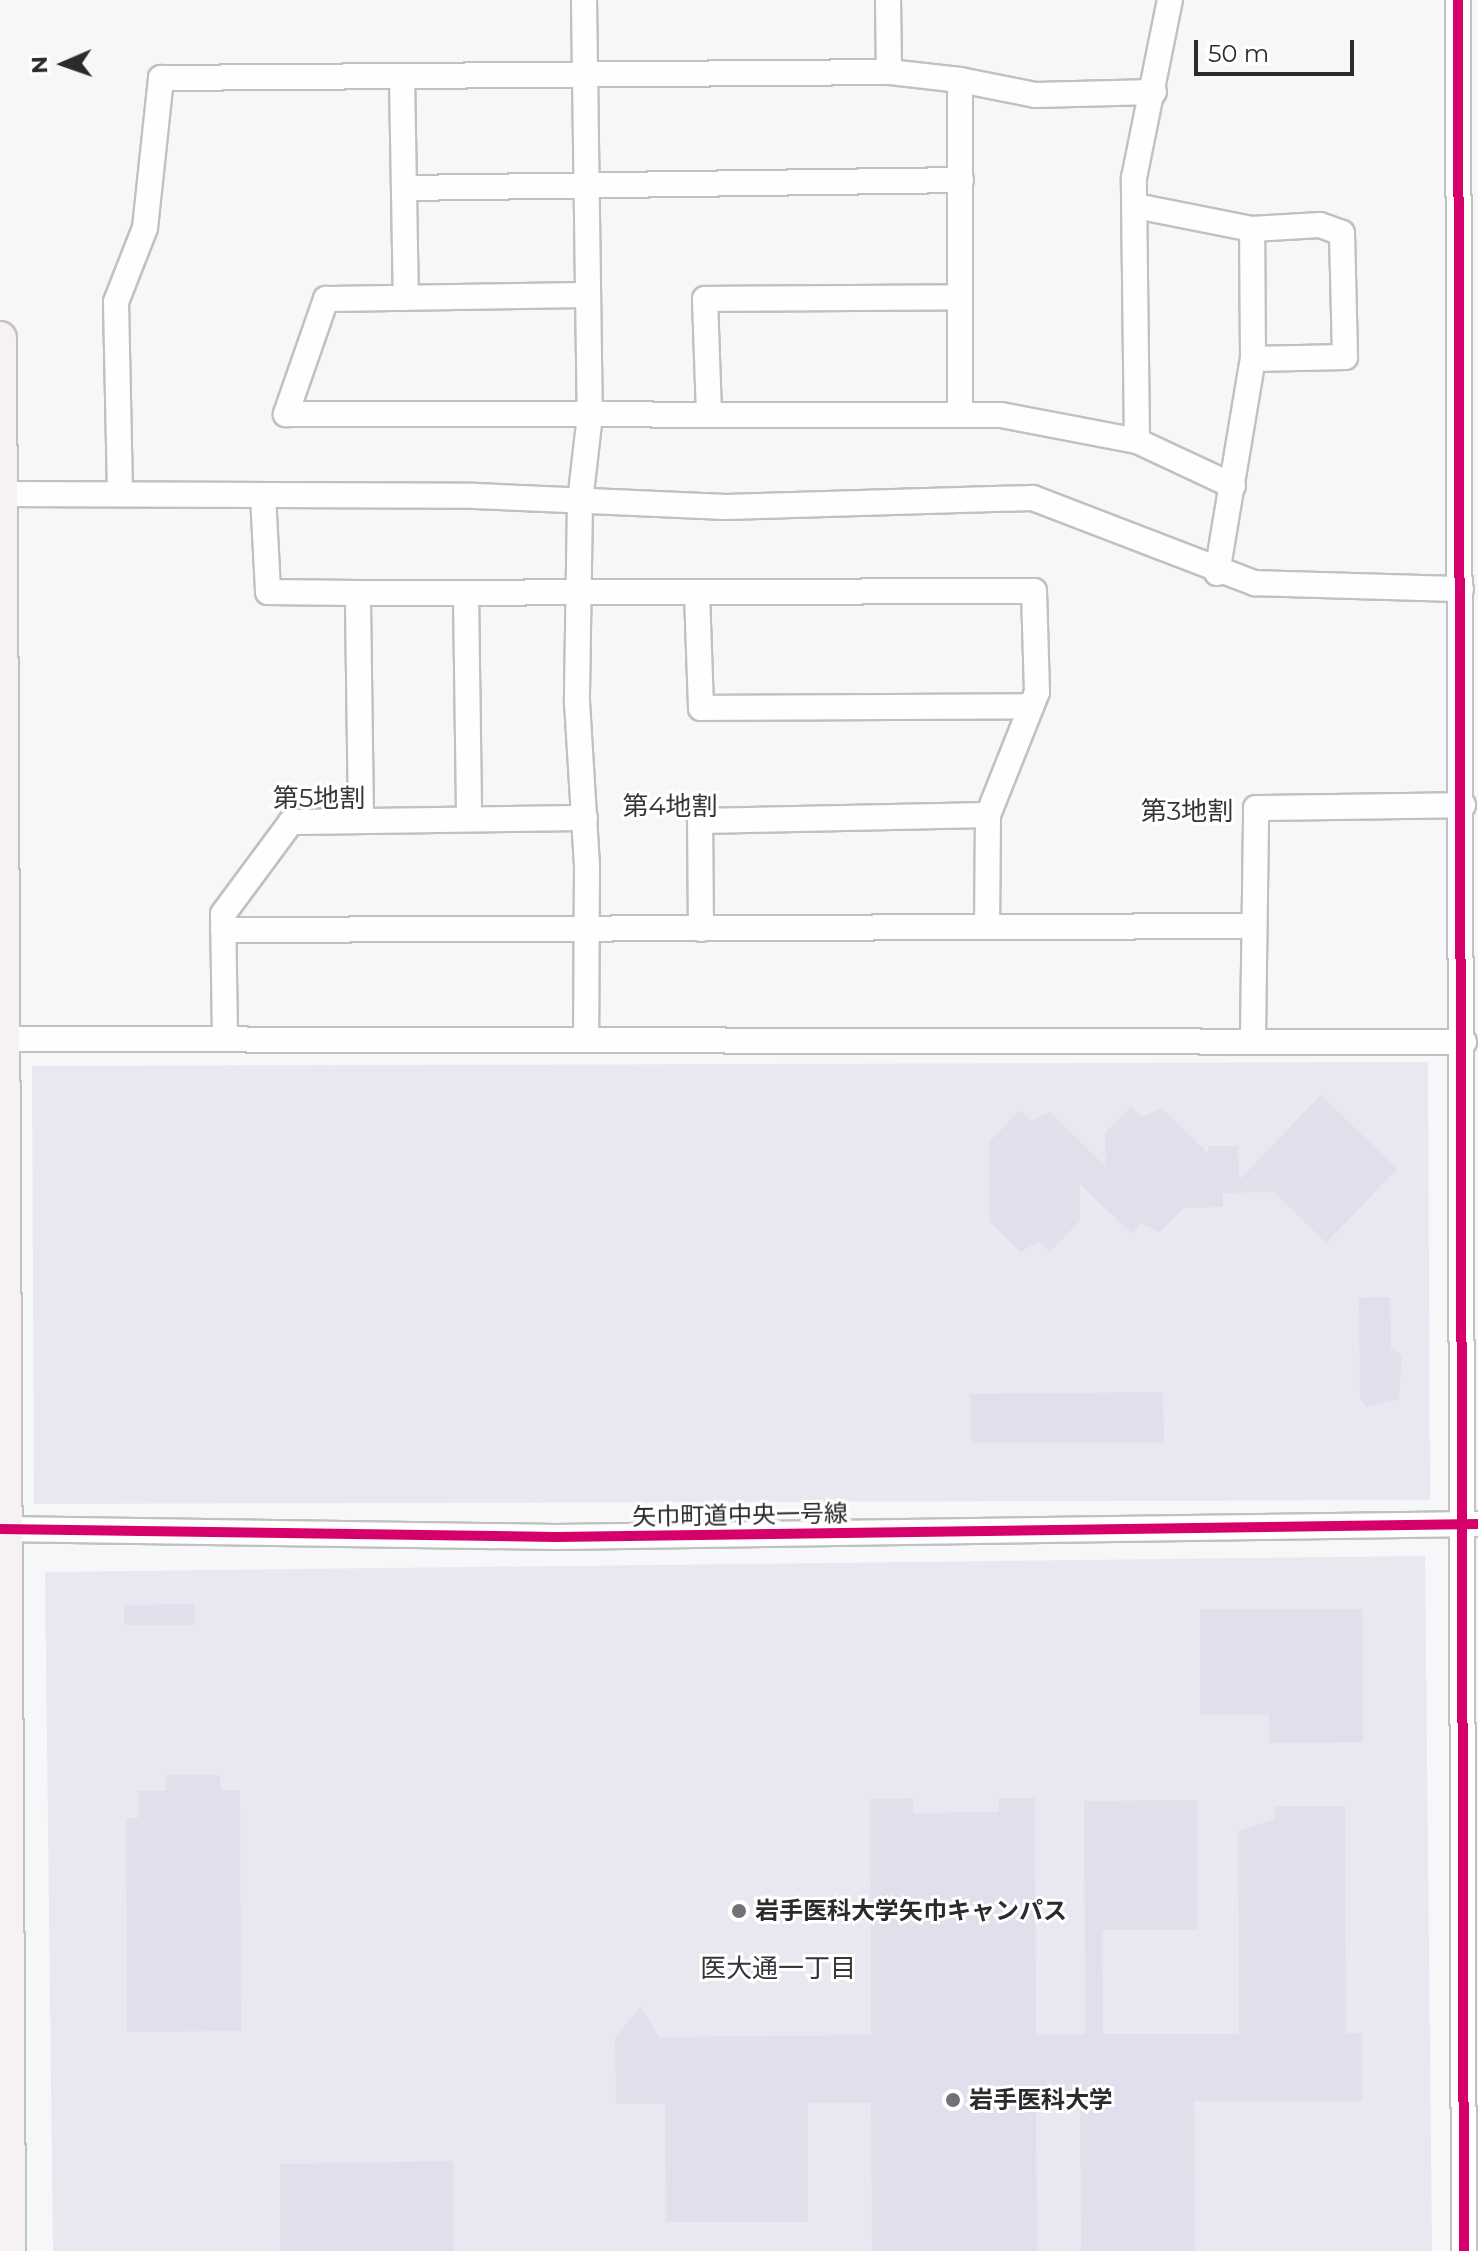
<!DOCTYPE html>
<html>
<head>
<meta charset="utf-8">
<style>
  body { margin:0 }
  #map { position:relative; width:1478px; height:2251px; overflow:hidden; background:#f6f7f9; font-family:Montserrat,"Noto Sans JP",sans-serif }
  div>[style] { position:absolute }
  .built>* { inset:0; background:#e8e9f0 }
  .building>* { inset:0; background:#e3deeb }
  .roads { filter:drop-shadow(2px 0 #c1c1c3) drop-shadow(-2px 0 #c1c1c3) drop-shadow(0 2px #c1c1c3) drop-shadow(0 -2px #c1c1c3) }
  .minor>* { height:24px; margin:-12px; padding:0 12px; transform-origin:12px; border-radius:12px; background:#fefefe }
  .major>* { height:32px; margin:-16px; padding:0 16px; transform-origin:16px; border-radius:16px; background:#f6f1f5 }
  .cycleway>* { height:10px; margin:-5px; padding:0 5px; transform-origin:5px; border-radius:5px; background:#d6006c }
  .dots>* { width:22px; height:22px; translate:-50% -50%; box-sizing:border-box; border:4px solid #fff; border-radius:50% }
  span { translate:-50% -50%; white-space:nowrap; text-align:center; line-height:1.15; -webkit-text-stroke:6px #fff; paint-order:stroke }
  .street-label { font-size:24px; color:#2b2b2d }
  .poi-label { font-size:24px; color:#2b2b2d; font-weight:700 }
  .left { translate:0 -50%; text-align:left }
  .neighbourhood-label { font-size:26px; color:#353538 }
  .north { position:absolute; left:24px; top:24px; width:80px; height:80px; -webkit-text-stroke:6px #fff; paint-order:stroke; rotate:268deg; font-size:22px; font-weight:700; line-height:32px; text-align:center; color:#2b2b2d }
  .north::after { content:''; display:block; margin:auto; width:28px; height:36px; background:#2b2b2d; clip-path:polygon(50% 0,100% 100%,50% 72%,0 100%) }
  .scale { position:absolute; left:1194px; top:40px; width:160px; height:36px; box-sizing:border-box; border:4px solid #2b2b2d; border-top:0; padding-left:10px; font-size:24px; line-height:28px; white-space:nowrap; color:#2b2b2d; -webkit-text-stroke:6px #fff; paint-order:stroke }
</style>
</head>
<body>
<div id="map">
  <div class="built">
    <div style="clip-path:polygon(1428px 1062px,1430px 1500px,34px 1504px,32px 1066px)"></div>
    <div style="clip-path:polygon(1425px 1556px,1432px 2251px,53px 2251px,45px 1572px)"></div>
  </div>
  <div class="building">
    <div style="clip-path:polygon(1321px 1095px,1397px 1169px,1326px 1243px,1274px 1192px,1223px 1193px,1223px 1207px,1184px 1208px,1160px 1232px,1141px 1224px,1132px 1234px,1080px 1184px,1080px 1221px,1050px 1252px,1039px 1241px,1021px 1252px,990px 1222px,989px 1142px,1020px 1110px,1031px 1121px,1050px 1112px,1106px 1167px,1105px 1133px,1131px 1107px,1142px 1117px,1162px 1108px,1208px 1153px,1208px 1146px,1238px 1146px,1239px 1180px)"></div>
    <div style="clip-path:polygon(1390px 1297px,1391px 1349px,1402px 1355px,1399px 1399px,1366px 1407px,1360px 1399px,1359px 1298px)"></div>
    <div style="clip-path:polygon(1163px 1392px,1164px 1443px,971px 1443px,970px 1394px)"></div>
    <div style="clip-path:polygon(195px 1604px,195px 1625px,124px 1625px,124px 1605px)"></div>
    <div style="clip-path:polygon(1200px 1609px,1362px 1609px,1363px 1742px,1269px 1743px,1269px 1715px,1200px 1715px)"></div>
    <div style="clip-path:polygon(166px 1775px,220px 1775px,221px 1790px,240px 1790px,241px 2031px,127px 2032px,126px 1818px,138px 1818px,138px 1791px,166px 1791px)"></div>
    <div style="clip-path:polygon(913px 1798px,913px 1813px,999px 1812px,999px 1798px,1035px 1798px,1036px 2035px,1085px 2034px,1084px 1801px,1197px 1800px,1198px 1930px,1102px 1930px,1103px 2034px,1239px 2034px,1238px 1831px,1274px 1820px,1274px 1806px,1345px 1806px,1346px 2034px,1362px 2033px,1362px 2101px,1194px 2101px,1195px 2251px,1081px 2251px,1080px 2102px,1036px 2102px,1037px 2251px,872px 2251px,871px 2103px,808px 2103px,808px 2222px,666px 2222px,665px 2104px,616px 2104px,615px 2037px,641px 2007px,659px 2037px,871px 2035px,870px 1799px)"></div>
    <div style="clip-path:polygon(453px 2161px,454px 2251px,280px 2251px,280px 2164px)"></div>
  </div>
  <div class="roads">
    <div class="minor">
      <div style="left:584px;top:0;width:415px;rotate:89.2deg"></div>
      <div style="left:590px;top:415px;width:88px;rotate:96.6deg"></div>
      <div style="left:580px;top:502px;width:200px;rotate:90.9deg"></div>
      <div style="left:577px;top:702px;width:164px;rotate:86.5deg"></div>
      <div style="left:587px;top:866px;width:170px;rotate:90.3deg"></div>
      <div style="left:1458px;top:0;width:2251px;rotate:89.85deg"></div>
      <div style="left:889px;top:72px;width:71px;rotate:6.4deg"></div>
      <div style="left:402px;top:77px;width:221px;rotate:89deg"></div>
      <div style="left:404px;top:188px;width:557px;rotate:-0.82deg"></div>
      <div style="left:1136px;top:206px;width:118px;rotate:11.2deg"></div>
      <div style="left:1252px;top:229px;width:68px;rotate:-3.4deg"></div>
      <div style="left:1320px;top:225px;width:23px;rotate:20deg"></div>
      <div style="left:1342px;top:233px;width:124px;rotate:88.6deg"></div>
      <div style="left:1345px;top:357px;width:92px;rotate:178.8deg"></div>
      <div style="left:587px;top:295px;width:261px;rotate:179.1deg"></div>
      <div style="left:326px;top:299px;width:122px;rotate:109.2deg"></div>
      <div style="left:286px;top:414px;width:715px;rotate:0.08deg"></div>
      <div style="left:1001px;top:415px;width:138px;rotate:10.8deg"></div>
      <div style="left:1137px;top:441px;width:106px;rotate:25.1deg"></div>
      <div style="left:709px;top:414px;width:115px;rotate:-92deg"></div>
      <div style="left:705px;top:299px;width:255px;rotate:-0.4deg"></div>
      <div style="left:960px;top:415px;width:335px;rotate:-90deg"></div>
      <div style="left:960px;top:80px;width:77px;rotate:11.2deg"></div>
      <div style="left:1036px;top:95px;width:118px;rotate:-1.5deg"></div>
      <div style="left:1137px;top:441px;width:263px;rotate:-90.7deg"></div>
      <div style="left:1134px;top:178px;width:182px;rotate:-78.6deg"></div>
      <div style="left:120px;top:493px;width:191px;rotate:-91.2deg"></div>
      <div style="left:116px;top:302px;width:79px;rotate:-68.6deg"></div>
      <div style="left:145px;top:228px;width:151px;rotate:-83.9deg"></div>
      <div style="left:161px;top:78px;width:728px;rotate:-0.47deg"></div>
      <div style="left:889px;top:72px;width:72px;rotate:-90.8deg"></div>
      <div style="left:1px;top:494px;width:474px;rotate:0.2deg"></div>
      <div style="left:475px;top:496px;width:251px;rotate:2.5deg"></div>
      <div style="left:726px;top:507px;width:307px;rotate:-1.7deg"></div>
      <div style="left:1033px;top:498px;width:238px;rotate:21deg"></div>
      <div style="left:1255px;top:583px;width:206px;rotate:1.7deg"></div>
      <div style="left:263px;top:495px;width:97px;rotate:87deg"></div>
      <div style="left:268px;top:592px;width:90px;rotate:0.6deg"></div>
      <div style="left:1217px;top:573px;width:217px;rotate:-80.5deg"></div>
      <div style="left:1253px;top:359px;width:130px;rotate:-90.4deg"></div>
      <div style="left:697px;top:593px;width:115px;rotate:88deg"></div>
      <div style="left:701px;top:708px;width:330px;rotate:-0.3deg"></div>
      <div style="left:466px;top:594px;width:224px;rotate:89.2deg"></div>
      <div style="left:361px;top:818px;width:225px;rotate:-90.8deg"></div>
      <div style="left:358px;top:593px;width:676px;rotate:-0.17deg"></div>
      <div style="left:1034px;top:591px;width:101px;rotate:88.3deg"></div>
      <div style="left:1037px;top:692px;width:132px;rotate:111.7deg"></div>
      <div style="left:988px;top:815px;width:110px;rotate:90.5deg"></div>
      <div style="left:701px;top:929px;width:108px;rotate:-90.5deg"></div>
      <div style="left:700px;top:821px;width:288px;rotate:-1.2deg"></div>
      <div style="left:223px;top:930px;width:1028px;rotate:-0.22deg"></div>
      <div style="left:1253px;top:1036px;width:228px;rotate:-89.2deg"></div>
      <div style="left:1256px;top:808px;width:207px;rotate:-0.8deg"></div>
      <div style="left:225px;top:1037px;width:123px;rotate:-90.9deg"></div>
      <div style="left:223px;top:914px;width:114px;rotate:-53.5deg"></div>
      <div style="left:291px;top:822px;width:294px;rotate:-0.8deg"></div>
      <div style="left:4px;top:1039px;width:1460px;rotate:0.12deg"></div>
      <div style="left:0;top:1529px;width:556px;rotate:0.82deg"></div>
      <div style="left:556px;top:1537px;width:920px;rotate:-0.81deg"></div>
    </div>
    <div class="major">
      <div style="left:0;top:338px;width:1913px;rotate:89.73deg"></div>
    </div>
  </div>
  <div class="cycleway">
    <div style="left:1458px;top:0;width:2251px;rotate:89.85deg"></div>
    <div style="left:0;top:1529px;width:556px;rotate:0.82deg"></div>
    <div style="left:556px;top:1537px;width:922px;rotate:-0.81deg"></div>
  </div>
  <div class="dots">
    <div style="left:739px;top:1911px;background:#727274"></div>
    <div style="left:953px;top:2100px;background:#727274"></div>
  </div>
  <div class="street-label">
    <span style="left:740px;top:1515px;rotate:-1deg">矢巾町道中央一号線</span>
  </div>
  <div class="poi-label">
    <span class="left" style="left:755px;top:1911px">岩手医科大学矢巾キャンパス</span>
    <span class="left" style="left:969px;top:2100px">岩手医科大学</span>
  </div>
  <div class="neighbourhood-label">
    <span style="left:319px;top:799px">第5地割</span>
    <span style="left:670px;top:807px">第4地割</span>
    <span style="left:1187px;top:812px">第3地割</span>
    <span style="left:778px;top:1969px">医大通一丁目</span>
  </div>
  <div class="north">N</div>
  <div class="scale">50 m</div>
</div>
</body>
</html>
